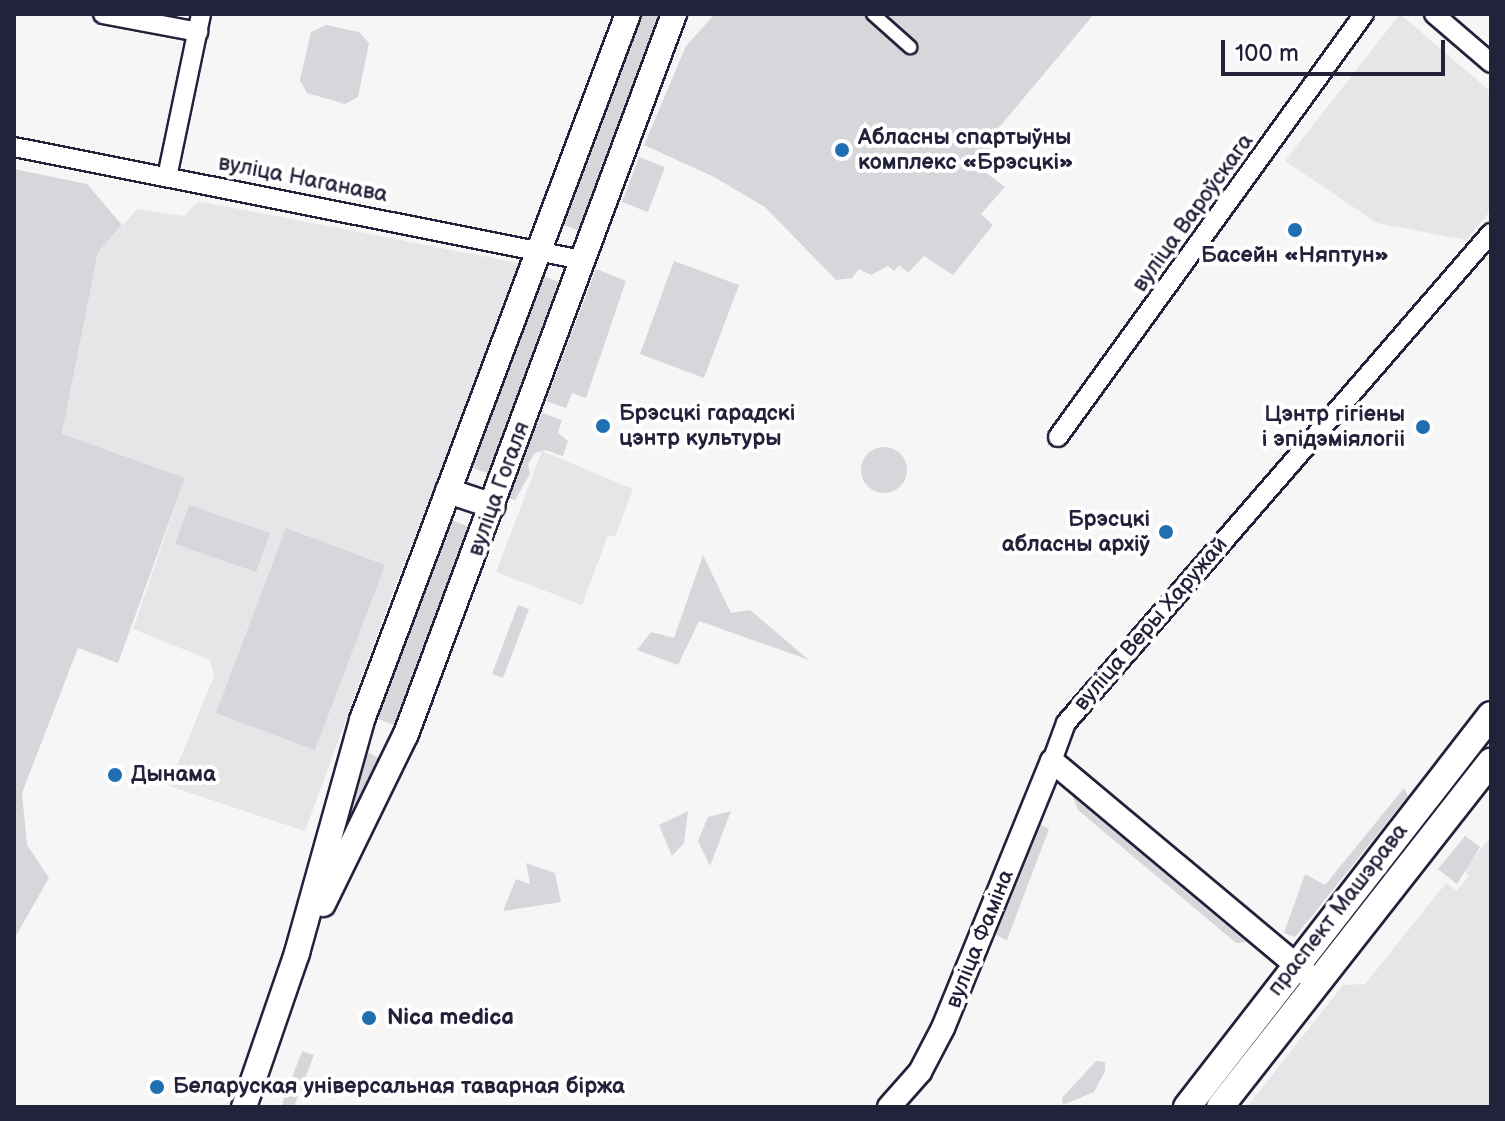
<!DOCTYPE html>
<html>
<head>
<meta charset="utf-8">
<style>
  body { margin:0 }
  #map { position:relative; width:1505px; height:1121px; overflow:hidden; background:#f6f6f7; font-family:"Balsamiq Sans",sans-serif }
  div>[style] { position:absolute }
  .built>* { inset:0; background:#e6e6e9 }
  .green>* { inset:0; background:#d7d7db }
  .round { border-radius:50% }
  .roads { filter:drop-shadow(2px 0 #22223b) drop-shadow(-2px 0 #22223b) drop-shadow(0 2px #22223b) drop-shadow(0 -2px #22223b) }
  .pedestrian>* { height:12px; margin:-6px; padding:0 6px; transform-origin:6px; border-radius:6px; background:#fff }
  .minor>* { height:18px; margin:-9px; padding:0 9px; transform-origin:9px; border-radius:9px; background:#fff }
  .tertiary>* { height:22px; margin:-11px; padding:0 11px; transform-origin:11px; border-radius:11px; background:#fff }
  .secondary>* { height:24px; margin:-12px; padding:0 12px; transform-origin:12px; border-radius:12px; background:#fff }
  .primary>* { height:26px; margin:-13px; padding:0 13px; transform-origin:13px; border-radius:13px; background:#fff }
  .dots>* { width:22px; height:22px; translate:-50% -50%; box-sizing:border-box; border:4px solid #fff; border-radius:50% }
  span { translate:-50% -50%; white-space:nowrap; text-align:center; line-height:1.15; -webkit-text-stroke:8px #fff; paint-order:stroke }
  .poi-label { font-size:22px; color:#22223b; font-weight:700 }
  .left { translate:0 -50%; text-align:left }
  .right { translate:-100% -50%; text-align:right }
  .street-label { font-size:22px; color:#22223b }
  .frame { position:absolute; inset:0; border:16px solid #22223b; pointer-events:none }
  .scale { position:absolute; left:1221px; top:40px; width:224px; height:36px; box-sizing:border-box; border:4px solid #22223b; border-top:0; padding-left:10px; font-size:24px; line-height:28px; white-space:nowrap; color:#22223b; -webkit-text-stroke:6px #fff; paint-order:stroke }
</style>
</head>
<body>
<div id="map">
  <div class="built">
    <div style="clip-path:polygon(1400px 14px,1491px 92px,1491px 210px,1466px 240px,1377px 223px,1285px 161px)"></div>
    <div style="clip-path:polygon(198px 201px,524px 264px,397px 581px,305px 831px,169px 786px,214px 676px,210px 660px,133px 629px,185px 478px,62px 435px,98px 252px,137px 209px,184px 216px)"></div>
    <div style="clip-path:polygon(542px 451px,633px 489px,615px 537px,608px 535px,582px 605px,496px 572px)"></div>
    <div style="clip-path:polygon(1491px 836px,1491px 1107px,1247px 1107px,1343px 985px,1365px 984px,1446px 883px,1457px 891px,1469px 875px,1464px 870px)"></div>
  </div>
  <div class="green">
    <div style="clip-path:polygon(634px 14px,665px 14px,583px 232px,555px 222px)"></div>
    <div style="clip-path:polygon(715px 14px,1094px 14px,991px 137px,1000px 146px,981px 169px,1005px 187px,981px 214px,993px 225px,953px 275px,924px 256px,908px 273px,899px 265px,894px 271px,888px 266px,871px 275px,859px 269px,852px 278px,836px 280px,765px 207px,714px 177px,644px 145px,686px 46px)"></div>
    <div style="clip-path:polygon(326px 25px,359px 32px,369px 43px,358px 97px,345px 104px,307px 93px,300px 80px,311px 32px)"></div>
    <div style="clip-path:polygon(639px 157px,665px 167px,648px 212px,622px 202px)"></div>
    <div style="clip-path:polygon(14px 169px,87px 184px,122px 225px,98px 252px,62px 434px,185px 478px,118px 663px,78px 648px,22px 793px,27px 845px,49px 878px,14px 939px)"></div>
    <div style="clip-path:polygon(674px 261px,739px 285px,704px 378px,640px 354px)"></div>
    <div style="clip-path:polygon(596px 269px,626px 281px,586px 398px,572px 393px,566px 408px,546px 401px)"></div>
    <div style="clip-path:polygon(538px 274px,567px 285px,496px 476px,467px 466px)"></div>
    <div style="clip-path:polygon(542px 413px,562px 420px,558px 433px,568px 441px,563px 456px,545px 450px,535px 453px,528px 464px,530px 474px,515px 500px,507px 498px,528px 427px,537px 425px)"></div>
    <div class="round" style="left:861px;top:447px;width:46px;height:46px"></div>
    <div style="clip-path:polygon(189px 505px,270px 533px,256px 572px,175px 544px)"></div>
    <div style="clip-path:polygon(449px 519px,476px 530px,400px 727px,373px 717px)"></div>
    <div style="clip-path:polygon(286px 528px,385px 565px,315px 750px,216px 713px)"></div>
    <div style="clip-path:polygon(703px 555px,731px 613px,750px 610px,809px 660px,699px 621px,678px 665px,637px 650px,651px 632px,674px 638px)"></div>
    <div style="clip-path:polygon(518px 605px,529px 609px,503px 678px,492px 674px)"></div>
    <div style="clip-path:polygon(367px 752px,379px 758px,381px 767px,335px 865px,360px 757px)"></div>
    <div style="clip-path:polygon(1404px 788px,1408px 796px,1295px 937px,1284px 933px,1305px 874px,1325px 885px)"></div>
    <div style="clip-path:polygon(1073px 797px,1246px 942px,1236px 943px,1078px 810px)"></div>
    <div style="clip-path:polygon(688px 811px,684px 843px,672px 856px,659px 825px)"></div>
    <div style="clip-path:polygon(731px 811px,710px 866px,698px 841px,708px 817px)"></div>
    <div style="clip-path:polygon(1039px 824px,1049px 829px,1007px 940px,996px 935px)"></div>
    <div style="clip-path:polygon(1465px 836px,1480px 847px,1457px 884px,1438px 869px)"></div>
    <div style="clip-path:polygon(526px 863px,555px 873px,561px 902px,503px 911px,516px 879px,530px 884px)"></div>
    <div style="clip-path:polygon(302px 1051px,314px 1055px,294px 1107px,281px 1107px)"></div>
    <div style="clip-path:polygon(1096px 1061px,1105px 1062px,1105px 1071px,1094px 1092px,1063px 1105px,1062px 1098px)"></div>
  </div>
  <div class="roads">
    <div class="pedestrian">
      <div style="left:873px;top:14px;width:50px;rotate:41.7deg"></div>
    </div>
    <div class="minor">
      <div style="left:103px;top:14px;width:97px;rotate:10.7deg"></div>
      <div style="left:1434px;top:14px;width:75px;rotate:40.7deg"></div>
      <div style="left:14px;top:147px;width:579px;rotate:11.25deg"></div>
      <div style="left:167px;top:177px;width:167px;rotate:-78.2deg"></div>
      <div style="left:1058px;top:437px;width:522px;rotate:-54.12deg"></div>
      <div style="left:1052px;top:761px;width:40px;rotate:-69.8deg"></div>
      <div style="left:1066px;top:723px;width:649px;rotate:-49.06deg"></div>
    </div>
    <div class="tertiary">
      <div style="left:889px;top:1107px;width:47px;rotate:-48.5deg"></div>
      <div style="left:920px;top:1072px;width:50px;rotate:-62.4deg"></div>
      <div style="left:943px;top:1028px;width:288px;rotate:-67.8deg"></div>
      <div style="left:1052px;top:761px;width:334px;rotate:39.9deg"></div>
    </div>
    <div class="secondary">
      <div style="left:448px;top:491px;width:47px;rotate:18.4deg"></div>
      <div style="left:323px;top:904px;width:189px;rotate:-64deg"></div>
      <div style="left:406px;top:734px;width:768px;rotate:-69.58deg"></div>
      <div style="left:244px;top:1107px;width:163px;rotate:-71deg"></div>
      <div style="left:297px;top:953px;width:242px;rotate:-74.4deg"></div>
      <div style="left:362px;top:720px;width:754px;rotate:-69.36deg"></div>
    </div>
    <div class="primary">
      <div style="left:1187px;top:1107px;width:496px;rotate:-52.2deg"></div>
      <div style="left:1220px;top:1107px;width:439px;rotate:-51.9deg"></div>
    </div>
  </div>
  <div class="dots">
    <div style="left:842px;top:150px;background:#1f6fb2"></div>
    <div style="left:1295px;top:230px;background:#1f6fb2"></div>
    <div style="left:603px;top:426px;background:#1f6fb2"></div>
    <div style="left:1423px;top:427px;background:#1f6fb2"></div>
    <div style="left:1166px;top:532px;background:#1f6fb2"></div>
    <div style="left:115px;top:775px;background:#1f6fb2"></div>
    <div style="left:369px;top:1018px;background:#1f6fb2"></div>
    <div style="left:157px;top:1087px;background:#1f6fb2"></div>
  </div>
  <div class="poi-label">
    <span class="left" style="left:858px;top:150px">Абласны спартыўны<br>комплекс «Брэсцкі»</span>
    <span style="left:1295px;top:256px">Басейн «Няптун»</span>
    <span class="left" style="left:619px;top:426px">Брэсцкі гарадскі<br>цэнтр культуры</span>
    <span class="right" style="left:1405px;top:427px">Цэнтр гігіены<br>і эпідэміялогіі</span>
    <span class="right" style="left:1150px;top:532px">Брэсцкі<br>абласны архіў</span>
    <span class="left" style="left:131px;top:775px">Дынама</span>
    <span class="left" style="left:387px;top:1018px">Nica medica</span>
    <span class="left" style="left:173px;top:1087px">Беларуская універсальная таварная біржа</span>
  </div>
  <div class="street-label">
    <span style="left:303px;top:179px;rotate:11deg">вуліца Наганава</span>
    <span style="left:1193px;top:213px;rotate:-54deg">вуліца Вароўскага</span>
    <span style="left:499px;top:489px;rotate:-70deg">вуліца Гогаля</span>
    <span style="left:1151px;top:624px;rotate:-49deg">вуліца Веры Харужай</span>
    <span style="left:1338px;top:910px;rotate:-52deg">праспект Машэрава</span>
    <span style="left:980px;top:939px;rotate:-68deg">вуліца Фаміна</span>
  </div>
  <div class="frame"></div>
  <div class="scale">100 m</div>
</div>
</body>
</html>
